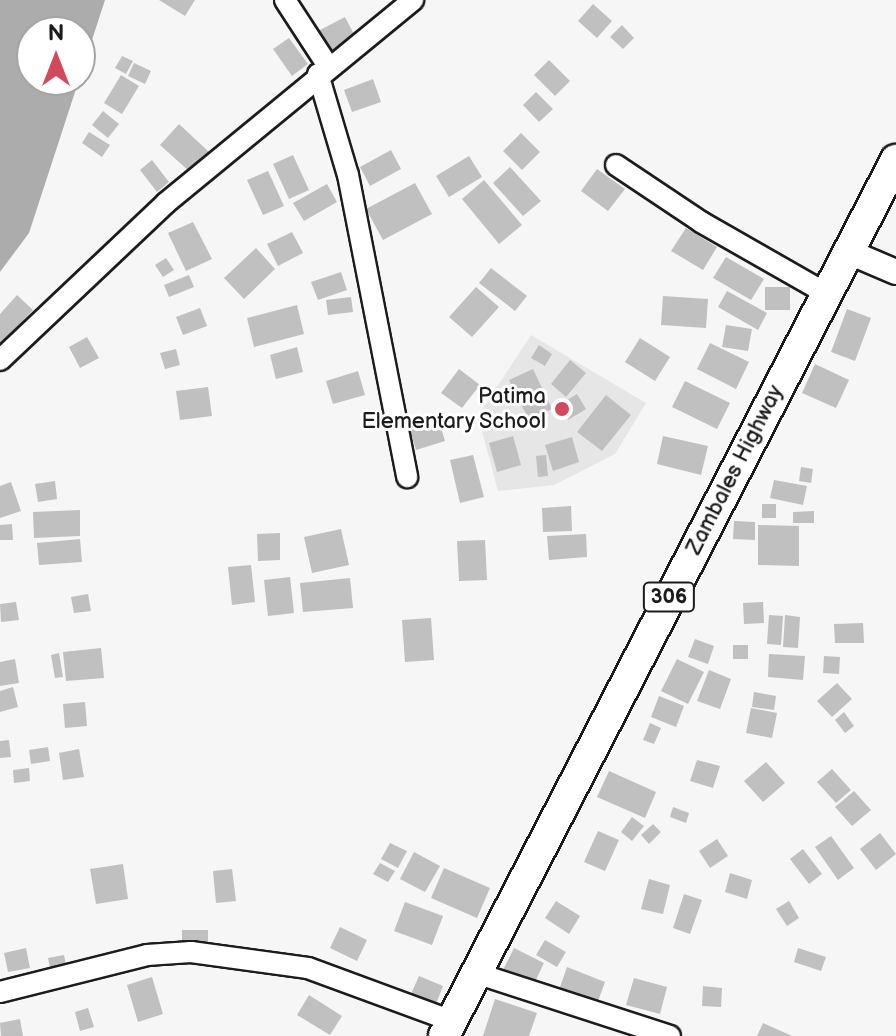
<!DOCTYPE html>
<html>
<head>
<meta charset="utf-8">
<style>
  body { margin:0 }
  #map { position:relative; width:896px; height:1036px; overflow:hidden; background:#f6f6f6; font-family:"Balsamiq Sans",sans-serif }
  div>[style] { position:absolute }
  .built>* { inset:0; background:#e6e6e6 }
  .water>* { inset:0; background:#acacac }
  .building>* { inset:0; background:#c0c0c0 }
  .roads { filter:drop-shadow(2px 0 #1c1c1c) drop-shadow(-2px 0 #1c1c1c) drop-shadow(0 2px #1c1c1c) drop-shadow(0 -2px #1c1c1c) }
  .minor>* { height:20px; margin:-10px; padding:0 10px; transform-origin:10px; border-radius:10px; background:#fff }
  .tertiary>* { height:24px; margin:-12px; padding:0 12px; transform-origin:12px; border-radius:12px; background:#fff }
  .primary>* { height:30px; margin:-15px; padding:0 15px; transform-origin:15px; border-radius:15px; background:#fff }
  .dots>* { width:22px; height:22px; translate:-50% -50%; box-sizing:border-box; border:4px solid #fff; border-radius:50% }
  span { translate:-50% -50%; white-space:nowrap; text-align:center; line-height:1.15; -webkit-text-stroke:6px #fff; paint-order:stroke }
  .shield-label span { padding:2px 6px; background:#fff; border:2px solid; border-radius:6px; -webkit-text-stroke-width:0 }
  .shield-label { font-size:20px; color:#1c1c1c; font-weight:700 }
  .poi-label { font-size:22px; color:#1c1c1c }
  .right { translate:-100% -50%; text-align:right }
  .street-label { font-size:22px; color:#1c1c1c }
  .north { position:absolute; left:16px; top:16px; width:80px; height:80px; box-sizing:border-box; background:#fff; border:2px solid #a4a4a4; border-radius:50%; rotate:0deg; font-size:22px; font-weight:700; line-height:32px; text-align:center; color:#1c1c1c }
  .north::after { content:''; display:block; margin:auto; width:28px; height:36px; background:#d1495b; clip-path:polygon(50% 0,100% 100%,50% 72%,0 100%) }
</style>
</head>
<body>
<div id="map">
  <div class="built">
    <div style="clip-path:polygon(531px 335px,646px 403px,615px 454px,554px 485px,498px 491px,478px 416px)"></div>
  </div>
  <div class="water">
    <div style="clip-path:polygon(evenodd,0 0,105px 0,29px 233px,0 272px,0 0,32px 32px,80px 32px,80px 80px,32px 80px,32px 32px)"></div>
  </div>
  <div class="building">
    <div style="clip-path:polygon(159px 0,195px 0,185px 16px)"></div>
    <div style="clip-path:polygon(593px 4px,612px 21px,597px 38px,578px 21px)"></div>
    <div style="clip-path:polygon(345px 17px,356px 38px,325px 54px,314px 33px)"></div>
    <div style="clip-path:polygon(622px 25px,634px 38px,623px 49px,610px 37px)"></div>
    <div style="clip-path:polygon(289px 38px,308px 64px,292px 76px,273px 49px)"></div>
    <div style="clip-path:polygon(122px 56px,133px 61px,126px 74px,115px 68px)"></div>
    <div style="clip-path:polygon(549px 60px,570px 81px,555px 96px,534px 75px)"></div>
    <div style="clip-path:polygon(134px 63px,151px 71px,145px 84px,128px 76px)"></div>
    <div style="clip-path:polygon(121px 75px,139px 86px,122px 114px,104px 103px)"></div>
    <div style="clip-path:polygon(373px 79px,381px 102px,352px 112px,344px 90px)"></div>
    <div style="clip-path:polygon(536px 92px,553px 109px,539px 122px,523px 105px)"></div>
    <div style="clip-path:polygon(103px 111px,119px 124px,108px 138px,92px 125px)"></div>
    <div style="clip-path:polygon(179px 124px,209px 152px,190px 172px,160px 145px)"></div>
    <div style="clip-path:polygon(89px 132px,110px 145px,102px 157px,82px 143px)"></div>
    <div style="clip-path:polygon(521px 133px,540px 152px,522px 170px,503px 151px)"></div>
    <div style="clip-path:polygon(391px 150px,401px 169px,370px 186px,360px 167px)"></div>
    <div style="clip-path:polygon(293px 155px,309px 190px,289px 199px,273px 164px)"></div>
    <div style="clip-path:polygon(469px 156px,482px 177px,449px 197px,436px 176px)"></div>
    <div style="clip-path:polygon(152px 160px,169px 182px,157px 192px,140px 170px)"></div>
    <div style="clip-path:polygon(510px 167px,541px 201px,523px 216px,493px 183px)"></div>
    <div style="clip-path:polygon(597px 169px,625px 189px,608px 211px,581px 191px)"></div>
    <div style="clip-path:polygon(268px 171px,284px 206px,263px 215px,247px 180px)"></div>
    <div style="clip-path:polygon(484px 180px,522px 225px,499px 244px,462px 199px)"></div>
    <div style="clip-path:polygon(415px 183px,432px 214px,383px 240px,366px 209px)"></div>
    <div style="clip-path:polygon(327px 184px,337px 202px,304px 221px,293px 203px)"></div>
    <div style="clip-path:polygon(193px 222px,212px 259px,186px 271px,168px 233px)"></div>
    <div style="clip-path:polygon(686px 228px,717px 247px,703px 270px,671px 251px)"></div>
    <div style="clip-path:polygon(292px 232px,303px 253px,278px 266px,267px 244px)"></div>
    <div style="clip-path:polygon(256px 248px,275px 269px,244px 299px,224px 278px)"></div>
    <div style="clip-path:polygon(726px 257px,764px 279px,751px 300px,713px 278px)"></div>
    <div style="clip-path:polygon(166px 258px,174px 270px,163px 277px,155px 265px)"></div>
    <div style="clip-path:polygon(491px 268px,527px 296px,515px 311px,479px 283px)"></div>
    <div style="clip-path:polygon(341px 272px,347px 290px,318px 300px,311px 282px)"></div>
    <div style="clip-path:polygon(189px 275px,194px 287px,169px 297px,164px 285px)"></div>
    <div style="clip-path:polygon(476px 287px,499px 307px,472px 337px,449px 317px)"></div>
    <div style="clip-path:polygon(765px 287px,790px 287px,790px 310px,765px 310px)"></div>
    <div style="clip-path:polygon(727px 291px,767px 313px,758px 330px,718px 307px)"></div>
    <div style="clip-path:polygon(17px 295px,33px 310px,0 345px,0 314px)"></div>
    <div style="clip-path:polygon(663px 296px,708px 299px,706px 328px,661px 325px)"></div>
    <div style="clip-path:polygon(351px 297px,353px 312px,328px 315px,326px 300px)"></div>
    <div style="clip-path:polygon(297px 305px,304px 334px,254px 347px,247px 318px)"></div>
    <div style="clip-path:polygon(200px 308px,207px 326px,183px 335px,176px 317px)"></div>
    <div style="clip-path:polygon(847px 309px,871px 318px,855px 361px,831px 352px)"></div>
    <div style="clip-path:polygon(726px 325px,752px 329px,748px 351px,722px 347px)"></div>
    <div style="clip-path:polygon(87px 337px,99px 358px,80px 368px,69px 347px)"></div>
    <div style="clip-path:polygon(640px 338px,670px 357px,655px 381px,625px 362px)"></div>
    <div style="clip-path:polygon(710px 343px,749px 362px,736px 389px,697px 369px)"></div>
    <div style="clip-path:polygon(539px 345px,552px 354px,545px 366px,531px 358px)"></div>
    <div style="clip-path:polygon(297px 347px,303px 372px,276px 379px,270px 355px)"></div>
    <div style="clip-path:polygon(176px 349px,180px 365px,165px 369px,160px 353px)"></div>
    <div style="clip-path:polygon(570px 360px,586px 373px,566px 397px,551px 384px)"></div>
    <div style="clip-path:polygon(815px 364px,849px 380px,836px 408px,802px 393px)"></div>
    <div style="clip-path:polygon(459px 369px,480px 385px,462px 408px,441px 393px)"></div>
    <div style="clip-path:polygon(533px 369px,552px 409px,529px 420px,509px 380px)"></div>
    <div style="clip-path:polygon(358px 371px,365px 395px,333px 404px,326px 381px)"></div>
    <div style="clip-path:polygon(685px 381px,730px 403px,717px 429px,672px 407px)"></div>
    <div style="clip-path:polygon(208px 387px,212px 416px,180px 420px,176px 391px)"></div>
    <div style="clip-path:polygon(577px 394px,586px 409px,568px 420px,559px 405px)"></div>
    <div style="clip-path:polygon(606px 395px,631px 415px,602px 451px,577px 432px)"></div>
    <div style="clip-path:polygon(438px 418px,445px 441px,416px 450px,409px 427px)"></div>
    <div style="clip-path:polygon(513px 436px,521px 465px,497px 472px,489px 443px)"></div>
    <div style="clip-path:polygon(663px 436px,708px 446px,701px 475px,657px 464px)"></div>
    <div style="clip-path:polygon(572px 437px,579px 462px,553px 471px,545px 445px)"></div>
    <div style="clip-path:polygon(473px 455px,484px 497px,460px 503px,450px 460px)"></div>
    <div style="clip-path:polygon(546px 455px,548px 476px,538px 477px,536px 456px)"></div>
    <div style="clip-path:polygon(801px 467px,813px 469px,811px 483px,799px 481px)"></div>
    <div style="clip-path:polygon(774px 480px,807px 486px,803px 505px,770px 498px)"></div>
    <div style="clip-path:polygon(55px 481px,57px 499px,38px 502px,35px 484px)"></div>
    <div style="clip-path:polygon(11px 482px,21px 511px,0 518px,0 486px)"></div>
    <div style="clip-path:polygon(762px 504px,776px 504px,776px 518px,762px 518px)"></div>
    <div style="clip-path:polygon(571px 506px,572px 531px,543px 532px,542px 508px)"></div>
    <div style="clip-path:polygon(80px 510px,80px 536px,34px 538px,33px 512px)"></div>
    <div style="clip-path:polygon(814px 511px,814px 523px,793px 523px,793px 512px)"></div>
    <div style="clip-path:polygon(734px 521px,755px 522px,755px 540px,733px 539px)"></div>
    <div style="clip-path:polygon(12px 524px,13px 540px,0 540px,0 525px)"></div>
    <div style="clip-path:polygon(758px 525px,799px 526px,799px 566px,758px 565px)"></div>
    <div style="clip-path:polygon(341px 529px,349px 565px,312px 573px,304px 537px)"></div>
    <div style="clip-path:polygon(280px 533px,280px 560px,258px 561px,257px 534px)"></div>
    <div style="clip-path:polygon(586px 534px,587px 557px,549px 560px,547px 536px)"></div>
    <div style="clip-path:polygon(80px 539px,82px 562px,39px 565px,37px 543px)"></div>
    <div style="clip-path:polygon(485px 540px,487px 580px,459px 581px,457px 541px)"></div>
    <div style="clip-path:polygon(251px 565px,255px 602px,232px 605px,228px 567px)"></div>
    <div style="clip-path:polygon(290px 577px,294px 613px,268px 616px,264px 580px)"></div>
    <div style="clip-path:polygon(350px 578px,353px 608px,303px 612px,300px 583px)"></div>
    <div style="clip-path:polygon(88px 594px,91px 611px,74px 613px,71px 597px)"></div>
    <div style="clip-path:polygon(16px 602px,19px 620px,1px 622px,0 604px)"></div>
    <div style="clip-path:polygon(763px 602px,764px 623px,744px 624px,743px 603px)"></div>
    <div style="clip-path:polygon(769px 615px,783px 616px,781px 645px,767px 644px)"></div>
    <div style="clip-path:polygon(785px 615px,800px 617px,798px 648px,783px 647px)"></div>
    <div style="clip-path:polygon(431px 618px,434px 660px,405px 662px,402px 620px)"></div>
    <div style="clip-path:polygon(863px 623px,864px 643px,835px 643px,834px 624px)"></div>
    <div style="clip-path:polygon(695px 639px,714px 646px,708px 664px,688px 657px)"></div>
    <div style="clip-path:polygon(733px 645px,748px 645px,748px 659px,733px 659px)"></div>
    <div style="clip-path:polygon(101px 648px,104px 678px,66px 681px,63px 652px)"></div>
    <div style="clip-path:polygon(59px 653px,63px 677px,55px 678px,51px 655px)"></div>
    <div style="clip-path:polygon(769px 654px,805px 656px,803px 680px,768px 677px)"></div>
    <div style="clip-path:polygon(824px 656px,840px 657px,839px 674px,823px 673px)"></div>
    <div style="clip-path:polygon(15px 659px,19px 683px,0 686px,0 662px)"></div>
    <div style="clip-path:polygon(677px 659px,704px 672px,688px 704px,661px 691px)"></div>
    <div style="clip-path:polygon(709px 670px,731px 679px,720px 709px,697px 701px)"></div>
    <div style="clip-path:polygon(837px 683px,852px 699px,832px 717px,817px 701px)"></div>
    <div style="clip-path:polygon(13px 687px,18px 707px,0 712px,0 691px)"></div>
    <div style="clip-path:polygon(754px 692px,776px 696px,774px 710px,752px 707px)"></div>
    <div style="clip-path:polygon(659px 696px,684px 706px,676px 727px,651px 717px)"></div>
    <div style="clip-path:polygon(85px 702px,87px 726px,65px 728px,63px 704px)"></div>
    <div style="clip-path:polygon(751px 708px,777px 713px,772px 738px,746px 733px)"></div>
    <div style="clip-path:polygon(844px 712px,854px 726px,845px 733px,835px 720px)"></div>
    <div style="clip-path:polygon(650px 723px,661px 728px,654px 744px,643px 740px)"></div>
    <div style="clip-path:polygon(9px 740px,11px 757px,0 758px,0 741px)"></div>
    <div style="clip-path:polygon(48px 747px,50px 761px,31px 764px,29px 750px)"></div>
    <div style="clip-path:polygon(79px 749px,84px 777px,63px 780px,59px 753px)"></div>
    <div style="clip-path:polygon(697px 760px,720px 766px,713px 788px,690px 781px)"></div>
    <div style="clip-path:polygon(766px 762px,785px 783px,763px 802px,744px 781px)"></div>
    <div style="clip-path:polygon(29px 768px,30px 781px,14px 783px,13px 770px)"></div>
    <div style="clip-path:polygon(832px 769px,851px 790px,836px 803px,817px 782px)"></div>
    <div style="clip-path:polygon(609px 771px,656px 792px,645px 818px,597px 797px)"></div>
    <div style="clip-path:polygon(854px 791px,871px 810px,852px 826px,835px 807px)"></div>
    <div style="clip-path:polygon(673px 807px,689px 813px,686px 823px,670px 817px)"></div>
    <div style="clip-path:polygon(632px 817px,644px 826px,632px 841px,621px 832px)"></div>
    <div style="clip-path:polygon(653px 824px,661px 832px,649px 844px,641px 835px)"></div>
    <div style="clip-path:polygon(598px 831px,619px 840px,605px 871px,584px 862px)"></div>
    <div style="clip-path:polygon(880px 833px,896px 854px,876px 870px,860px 849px)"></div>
    <div style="clip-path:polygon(831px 836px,854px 868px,838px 880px,815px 847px)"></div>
    <div style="clip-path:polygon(717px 839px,728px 856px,710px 868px,699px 851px)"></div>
    <div style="clip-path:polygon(390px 843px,407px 851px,398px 868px,381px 859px)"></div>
    <div style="clip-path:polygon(803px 849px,822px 874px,809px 884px,790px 859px)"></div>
    <div style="clip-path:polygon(414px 852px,440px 866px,425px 892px,400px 879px)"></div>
    <div style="clip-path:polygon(380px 863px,395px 871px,388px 882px,373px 874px)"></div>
    <div style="clip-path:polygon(123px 864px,128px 899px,96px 904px,90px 869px)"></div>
    <div style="clip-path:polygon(444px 868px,490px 888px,477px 918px,431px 898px)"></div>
    <div style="clip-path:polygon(232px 869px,236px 901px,216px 903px,213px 871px)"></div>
    <div style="clip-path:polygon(730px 873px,752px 880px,747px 899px,725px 892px)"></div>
    <div style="clip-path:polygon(649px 879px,670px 885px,663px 914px,641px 909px)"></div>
    <div style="clip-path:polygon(684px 894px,702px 900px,690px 934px,673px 928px)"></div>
    <div style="clip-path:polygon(556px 901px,580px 916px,569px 934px,545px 918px)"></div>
    <div style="clip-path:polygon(789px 901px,799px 918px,787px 926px,776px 909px)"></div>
    <div style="clip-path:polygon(405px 902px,443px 916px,432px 945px,394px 931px)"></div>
    <div style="clip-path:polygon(340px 927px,367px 940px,357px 961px,330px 948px)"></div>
    <div style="clip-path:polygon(182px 930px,208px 930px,208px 945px,182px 945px)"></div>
    <div style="clip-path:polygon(545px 940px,566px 952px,557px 967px,536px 955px)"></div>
    <div style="clip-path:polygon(26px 948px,30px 968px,8px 972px,4px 953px)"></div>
    <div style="clip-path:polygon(514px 948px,544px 963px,531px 990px,501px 974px)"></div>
    <div style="clip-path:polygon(798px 948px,826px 957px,821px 971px,794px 962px)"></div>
    <div style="clip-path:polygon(64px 955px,67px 970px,51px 973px,48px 958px)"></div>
    <div style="clip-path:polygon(567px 967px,605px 982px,597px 1004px,559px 990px)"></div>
    <div style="clip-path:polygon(419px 976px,443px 986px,436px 1004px,411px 994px)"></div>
    <div style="clip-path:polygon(152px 977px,163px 1014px,138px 1022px,127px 985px)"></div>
    <div style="clip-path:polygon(634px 978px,667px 987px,660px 1014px,626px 1005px)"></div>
    <div style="clip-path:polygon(703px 986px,722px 988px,721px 1007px,702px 1006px)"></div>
    <div style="clip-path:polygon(309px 995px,342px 1016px,330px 1035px,297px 1015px)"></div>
    <div style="clip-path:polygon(495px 999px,537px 1013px,529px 1036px,483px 1036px)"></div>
    <div style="clip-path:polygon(88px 1008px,94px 1027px,80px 1031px,75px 1012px)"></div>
    <div style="clip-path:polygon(20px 1019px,23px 1036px,1px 1036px,0 1023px)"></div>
    <div style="clip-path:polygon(763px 1023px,792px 1036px,757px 1036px)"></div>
  </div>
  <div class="roads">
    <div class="minor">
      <div style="left:285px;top:0;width:79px;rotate:56.9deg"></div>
      <div style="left:318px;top:74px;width:105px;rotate:73.5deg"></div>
      <div style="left:348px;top:175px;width:308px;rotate:78.9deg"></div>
      <div style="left:616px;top:165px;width:102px;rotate:33.8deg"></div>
      <div style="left:701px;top:222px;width:145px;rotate:29.7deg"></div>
      <div style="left:0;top:360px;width:228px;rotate:-43.4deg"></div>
      <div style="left:166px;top:203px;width:320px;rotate:-39.4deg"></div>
      <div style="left:476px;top:973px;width:204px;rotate:18deg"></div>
      <div style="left:0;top:992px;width:152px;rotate:-14.1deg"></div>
      <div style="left:147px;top:955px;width:44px;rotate:-3.9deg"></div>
      <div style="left:191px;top:952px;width:118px;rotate:7.8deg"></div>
      <div style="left:308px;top:968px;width:153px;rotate:20.2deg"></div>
    </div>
    <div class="tertiary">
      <div style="left:849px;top:252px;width:51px;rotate:23.1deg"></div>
    </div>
    <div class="primary">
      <div style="left:444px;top:1036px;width:986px;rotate:-62.71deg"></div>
    </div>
  </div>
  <div class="dots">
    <div style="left:562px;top:409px;background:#d1495b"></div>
  </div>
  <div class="shield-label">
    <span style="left:669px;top:597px">306</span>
  </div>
  <div class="poi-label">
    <span class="right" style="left:546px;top:409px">Patima<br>Elementary School</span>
  </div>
  <div class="street-label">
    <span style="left:735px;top:470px;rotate:-63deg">Zambales Highway</span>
  </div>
  <div class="north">N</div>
</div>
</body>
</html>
